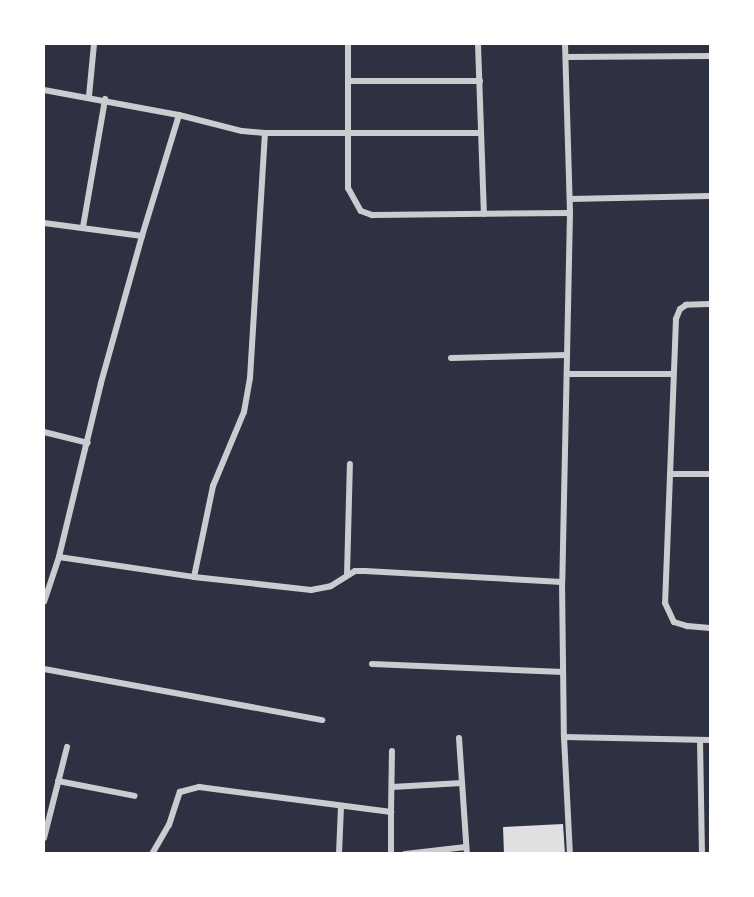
<!DOCTYPE html>
<html>
<head>
<meta charset="utf-8">
<style>
  body { margin:0 }
  #map { position:relative; width:754px; height:897px; overflow:hidden; background:#2d3142; font-family:Barlow,sans-serif }
  div>[style] { position:absolute }
  .building>* { inset:0; background:#e0e0e3 }
  .minor>* { height:6px; margin:-3px; padding:0 3px; transform-origin:3px; border-radius:3px; background:#caccd0 }
  span { translate:-50% -50%; white-space:nowrap; text-align:center; line-height:1.15; -webkit-text-stroke:6px #fff; paint-order:stroke }
  .frame { position:absolute; inset:0; border:45px solid #fff; pointer-events:none }
</style>
</head>
<body>
<div id="map">
  <div class="building">
    <div style="clip-path:polygon(563px 824px,565px 854px,504px 854px,503px 827px)"></div>
  </div>
  <div class="minor">
    <div style="left:348px;top:44px;width:144px;rotate:90deg"></div>
    <div style="left:348px;top:188px;width:26px;rotate:61deg"></div>
    <div style="left:361px;top:211px;width:12px;rotate:20deg"></div>
    <div style="left:372px;top:215px;width:198px;rotate:-0.6deg"></div>
    <div style="left:478px;top:44px;width:170px;rotate:88deg"></div>
    <div style="left:565px;top:44px;width:169px;rotate:88.3deg"></div>
    <div style="left:570px;top:213px;width:369px;rotate:91.2deg"></div>
    <div style="left:562px;top:582px;width:155px;rotate:89.3deg"></div>
    <div style="left:564px;top:737px;width:117px;rotate:87.1deg"></div>
    <div style="left:566px;top:57px;width:144px;rotate:-0.4deg"></div>
    <div style="left:348px;top:81px;width:132px"></div>
    <div style="left:44px;top:90px;width:137px;rotate:10.5deg"></div>
    <div style="left:179px;top:115px;width:127px;rotate:107deg"></div>
    <div style="left:142px;top:236px;width:153px;rotate:105.6deg"></div>
    <div style="left:101px;top:383px;width:179px;rotate:103.6deg"></div>
    <div style="left:59px;top:557px;width:47px;rotate:108.4deg"></div>
    <div style="left:89px;top:96px;width:52px;rotate:-84.5deg"></div>
    <div style="left:179px;top:115px;width:65px;rotate:14.3deg"></div>
    <div style="left:242px;top:131px;width:23px;rotate:5deg"></div>
    <div style="left:265px;top:133px;width:216px"></div>
    <div style="left:570px;top:199px;width:140px;rotate:-1.2deg"></div>
    <div style="left:44px;top:223px;width:99px;rotate:7.6deg"></div>
    <div style="left:83px;top:227px;width:130px;rotate:-80.2deg"></div>
    <div style="left:710px;top:304px;width:24px;rotate:178deg"></div>
    <div style="left:686px;top:305px;width:7px;rotate:146deg"></div>
    <div style="left:680px;top:309px;width:11px;rotate:112deg"></div>
    <div style="left:676px;top:319px;width:284px;rotate:92.2deg"></div>
    <div style="left:665px;top:603px;width:21px;rotate:65deg"></div>
    <div style="left:674px;top:622px;width:14px;rotate:17deg"></div>
    <div style="left:687px;top:626px;width:23px;rotate:5deg"></div>
    <div style="left:451px;top:358px;width:116px;rotate:-1.5deg"></div>
    <div style="left:567px;top:374px;width:106px"></div>
    <div style="left:44px;top:432px;width:45px;rotate:14deg"></div>
    <div style="left:670px;top:474px;width:40px"></div>
    <div style="left:59px;top:557px;width:136px;rotate:8.4deg"></div>
    <div style="left:194px;top:577px;width:118px;rotate:6.3deg"></div>
    <div style="left:311px;top:590px;width:20px;rotate:-11deg"></div>
    <div style="left:331px;top:586px;width:28px;rotate:-32deg"></div>
    <div style="left:355px;top:571px;width:10px"></div>
    <div style="left:365px;top:571px;width:197px;rotate:3.2deg"></div>
    <div style="left:347px;top:575px;width:111px;rotate:-88.5deg"></div>
    <div style="left:194px;top:577px;width:93px;rotate:-78.2deg"></div>
    <div style="left:213px;top:486px;width:80px;rotate:-67.3deg"></div>
    <div style="left:244px;top:412px;width:35px;rotate:-80deg"></div>
    <div style="left:250px;top:378px;width:245px;rotate:-86.5deg"></div>
    <div style="left:372px;top:664px;width:191px;rotate:2.4deg"></div>
    <div style="left:44px;top:669px;width:283px;rotate:10.4deg"></div>
    <div style="left:564px;top:737px;width:146px;rotate:1.2deg"></div>
    <div style="left:459px;top:738px;width:116px;rotate:86.1deg"></div>
    <div style="left:700px;top:740px;width:114px;rotate:89deg"></div>
    <div style="left:58px;top:781px;width:78px;rotate:11deg"></div>
    <div style="left:392px;top:787px;width:70px;rotate:-3.3deg"></div>
    <div style="left:391px;top:812px;width:61px;rotate:-89.1deg"></div>
    <div style="left:44px;top:838px;width:94px;rotate:-75.8deg"></div>
    <div style="left:152px;top:854px;width:34px;rotate:-60deg"></div>
    <div style="left:169px;top:825px;width:35px;rotate:-72deg"></div>
    <div style="left:180px;top:792px;width:20px;rotate:-15deg"></div>
    <div style="left:199px;top:787px;width:194px;rotate:7.4deg"></div>
    <div style="left:391px;top:812px;width:42px;rotate:90deg"></div>
    <div style="left:339px;top:854px;width:47px;rotate:-87.6deg"></div>
    <div style="left:405px;top:854px;width:61px;rotate:-6.5deg"></div>
  </div>
  <div class="frame"></div>
</div>
</body>
</html>
